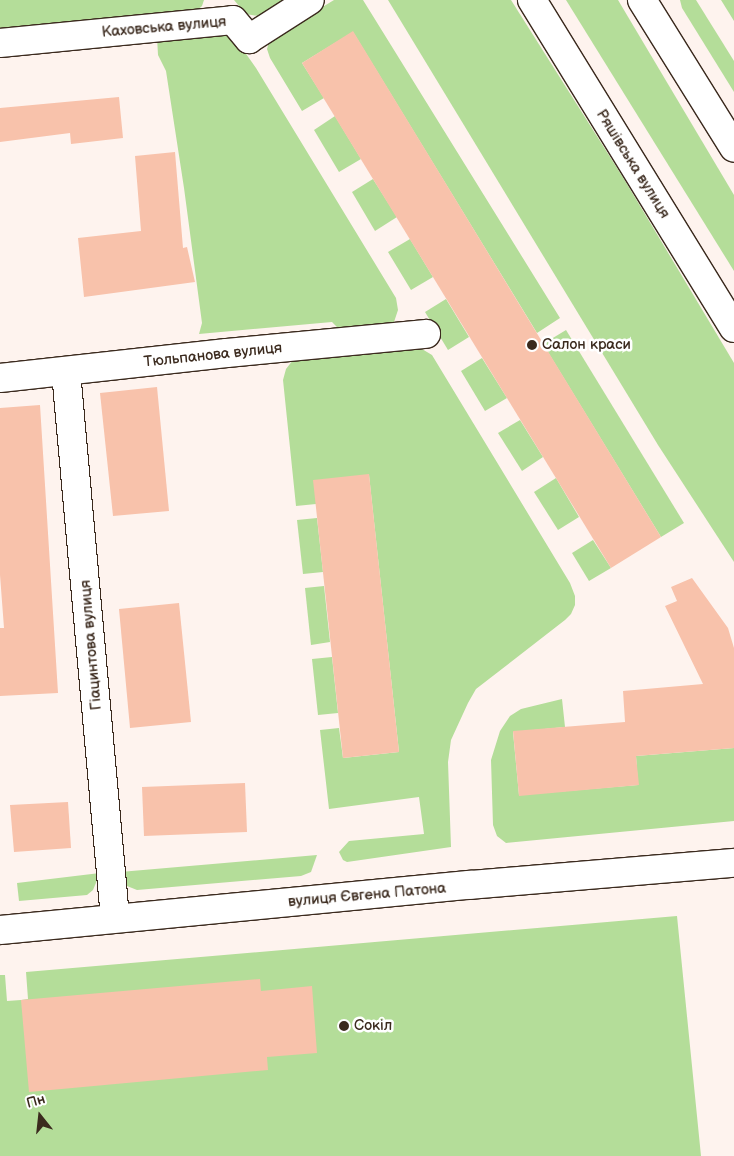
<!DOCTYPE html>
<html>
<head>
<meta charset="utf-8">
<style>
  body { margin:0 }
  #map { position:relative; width:734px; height:1156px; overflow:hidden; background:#fef3ee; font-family:"Balsamiq Sans",sans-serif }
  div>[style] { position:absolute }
  .green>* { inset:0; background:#b4dd99 }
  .building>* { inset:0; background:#f8c2ab }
  .roads { filter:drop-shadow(1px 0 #3b2a1e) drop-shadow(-1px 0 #3b2a1e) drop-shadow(0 1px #3b2a1e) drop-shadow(0 -1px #3b2a1e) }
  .street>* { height:28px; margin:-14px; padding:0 14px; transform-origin:14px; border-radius:14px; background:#fff }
  .secondary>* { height:28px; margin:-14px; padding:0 14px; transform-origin:14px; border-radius:14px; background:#fff }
  .dots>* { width:14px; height:14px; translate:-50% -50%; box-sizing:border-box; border:2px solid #fff; border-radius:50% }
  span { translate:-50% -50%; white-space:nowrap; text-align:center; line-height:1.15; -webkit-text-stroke:5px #fff; paint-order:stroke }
  .street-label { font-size:15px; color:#3b2a1e }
  .poi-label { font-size:15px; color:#3b2a1e }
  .left { translate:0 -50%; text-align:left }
  .north { position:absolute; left:15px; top:1091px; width:50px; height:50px; -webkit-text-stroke:4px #fff; paint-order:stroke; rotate:344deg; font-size:14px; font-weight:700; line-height:20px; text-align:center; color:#3b2a1e }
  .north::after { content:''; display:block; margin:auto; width:18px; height:22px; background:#3b2a1e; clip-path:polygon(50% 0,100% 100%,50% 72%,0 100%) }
</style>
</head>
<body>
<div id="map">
  <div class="green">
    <div style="clip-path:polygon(0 0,204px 0,202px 6px,194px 13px,0 35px)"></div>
    <div style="clip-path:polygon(234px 0,297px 0,264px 17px,246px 14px)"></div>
    <div style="clip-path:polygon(334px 0,363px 0,560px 318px,537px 333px,353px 32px,302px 63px,324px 98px,302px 111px,270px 58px,267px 49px,269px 42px,275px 36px)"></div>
    <div style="clip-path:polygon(388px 0,511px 0,624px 179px,734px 363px,734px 562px,658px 445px)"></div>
    <div style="clip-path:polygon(566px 0,618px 0,734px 195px,734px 271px)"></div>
    <div style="clip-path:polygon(680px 0,696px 0,734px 61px,734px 92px,682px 8px)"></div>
    <div style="clip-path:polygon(721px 0,734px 0,734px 21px)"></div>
    <div style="clip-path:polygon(221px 31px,244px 51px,256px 68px,396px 298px,398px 310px,394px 322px,386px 330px,341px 331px,332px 322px,199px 334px,202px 323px,184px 188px,166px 71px,158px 55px,157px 37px)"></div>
    <div style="clip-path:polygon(335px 116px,361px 159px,339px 172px,314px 130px)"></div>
    <div style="clip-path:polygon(373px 179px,397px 217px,375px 231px,352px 192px)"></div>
    <div style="clip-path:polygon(410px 239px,433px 277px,411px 290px,388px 252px)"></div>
    <div style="clip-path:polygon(446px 299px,469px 337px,448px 350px,425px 312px)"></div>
    <div style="clip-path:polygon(566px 330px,684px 523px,661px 537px,543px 344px)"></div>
    <div style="clip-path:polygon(409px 345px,422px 349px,432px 355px,570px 583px,575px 596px,575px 605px,571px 614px,565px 620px,476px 689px,468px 703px,451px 740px,448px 762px,451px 847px,347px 862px,343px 860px,339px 852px,349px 841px,424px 834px,419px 797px,329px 809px,320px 730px,339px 728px,343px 758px,399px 752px,369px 475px,316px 504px,296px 506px,283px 380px,286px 369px,293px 360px)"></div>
    <div style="clip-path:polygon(482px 358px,507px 398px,485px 411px,461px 371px)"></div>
    <div style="clip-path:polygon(520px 420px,543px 457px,522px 471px,498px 433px)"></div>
    <div style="clip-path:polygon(556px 478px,579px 517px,558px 530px,534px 492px)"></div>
    <div style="clip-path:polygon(317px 518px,323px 572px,303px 574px,297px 520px)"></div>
    <div style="clip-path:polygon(593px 540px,611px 568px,589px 581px,572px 553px)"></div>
    <div style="clip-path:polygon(324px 586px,330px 642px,311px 645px,305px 588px)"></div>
    <div style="clip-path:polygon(332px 657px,338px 713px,318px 715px,312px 659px)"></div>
    <div style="clip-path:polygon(562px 699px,565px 727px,513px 732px,519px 795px,638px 785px,636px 756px,734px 748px,734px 821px,506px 843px,497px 836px,493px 825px,491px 760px,500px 731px,510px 716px,521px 709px)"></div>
    <div style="clip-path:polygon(317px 855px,311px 872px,301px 876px,137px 890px,127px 886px,120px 872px)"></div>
    <div style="clip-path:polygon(100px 873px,93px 890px,87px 895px,19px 901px,17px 883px)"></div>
    <div style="clip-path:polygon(677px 916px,701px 1156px,0 1156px,0 975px,5px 975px,7px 1001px,21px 1000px,28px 999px,26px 972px)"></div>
  </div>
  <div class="building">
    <div style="clip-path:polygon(353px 31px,661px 537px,611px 568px,302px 63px)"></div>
    <div style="clip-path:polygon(119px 97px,123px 138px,71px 144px,70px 133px,0 142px,0 108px)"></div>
    <div style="clip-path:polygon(175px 152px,183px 248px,187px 247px,195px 282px,84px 297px,78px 238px,141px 231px,135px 156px)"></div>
    <div style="clip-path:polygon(157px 387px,169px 511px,113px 516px,100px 393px)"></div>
    <div style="clip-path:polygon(40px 405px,58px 693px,0 696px,0 628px,4px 628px,0 575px,0 408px)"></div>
    <div style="clip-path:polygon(369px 474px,399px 752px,343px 758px,313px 480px)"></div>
    <div style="clip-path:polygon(692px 578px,728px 628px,734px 648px,734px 748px,636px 756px,639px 785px,519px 796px,513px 731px,625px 722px,623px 691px,703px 684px,665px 606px,677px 601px,671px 587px)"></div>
    <div style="clip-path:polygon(179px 603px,191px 722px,130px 728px,119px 609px)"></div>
    <div style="clip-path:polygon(245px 783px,247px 832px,144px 836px,142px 787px)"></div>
    <div style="clip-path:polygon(68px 802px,71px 848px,14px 852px,10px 805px)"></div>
    <div style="clip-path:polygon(260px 979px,261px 991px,312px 986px,317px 1053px,267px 1057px,268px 1070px,29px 1092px,21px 1000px)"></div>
  </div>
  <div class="roads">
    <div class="street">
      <div style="left:0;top:43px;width:234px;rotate:-5.6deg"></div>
      <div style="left:233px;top:20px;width:25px;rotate:50deg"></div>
      <div style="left:249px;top:39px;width:72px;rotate:-32.6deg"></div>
      <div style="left:66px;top:372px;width:548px;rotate:84.87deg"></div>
      <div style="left:0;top:378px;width:228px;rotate:-6.3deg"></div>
      <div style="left:227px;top:353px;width:200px;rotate:-5.5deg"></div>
    </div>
    <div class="secondary">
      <div style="left:532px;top:0;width:385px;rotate:58.4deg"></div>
      <div style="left:642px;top:0;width:174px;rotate:58.1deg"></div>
      <div style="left:0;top:930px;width:472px;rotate:-5.5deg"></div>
      <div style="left:470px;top:885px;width:265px;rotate:-4.8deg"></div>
    </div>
  </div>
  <div class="dots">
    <div style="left:532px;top:345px;background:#3b2a1e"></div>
    <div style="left:344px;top:1026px;background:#3b2a1e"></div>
  </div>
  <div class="street-label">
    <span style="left:164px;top:27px;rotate:-5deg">Каховська вулиця</span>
    <span style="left:633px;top:164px;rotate:58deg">Ряшівська вулиця</span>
    <span style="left:213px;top:355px;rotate:-6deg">Тюльпанова вулиця</span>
    <span style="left:91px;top:645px;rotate:-95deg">Гіацинтова вулиця</span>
    <span style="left:367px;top:895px;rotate:-5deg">вулиця Євгена Патона</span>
  </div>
  <div class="poi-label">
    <span class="left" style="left:542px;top:345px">Салон краси</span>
    <span class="left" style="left:354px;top:1026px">Сокіл</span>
  </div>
  <div class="north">Пн</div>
</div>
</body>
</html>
